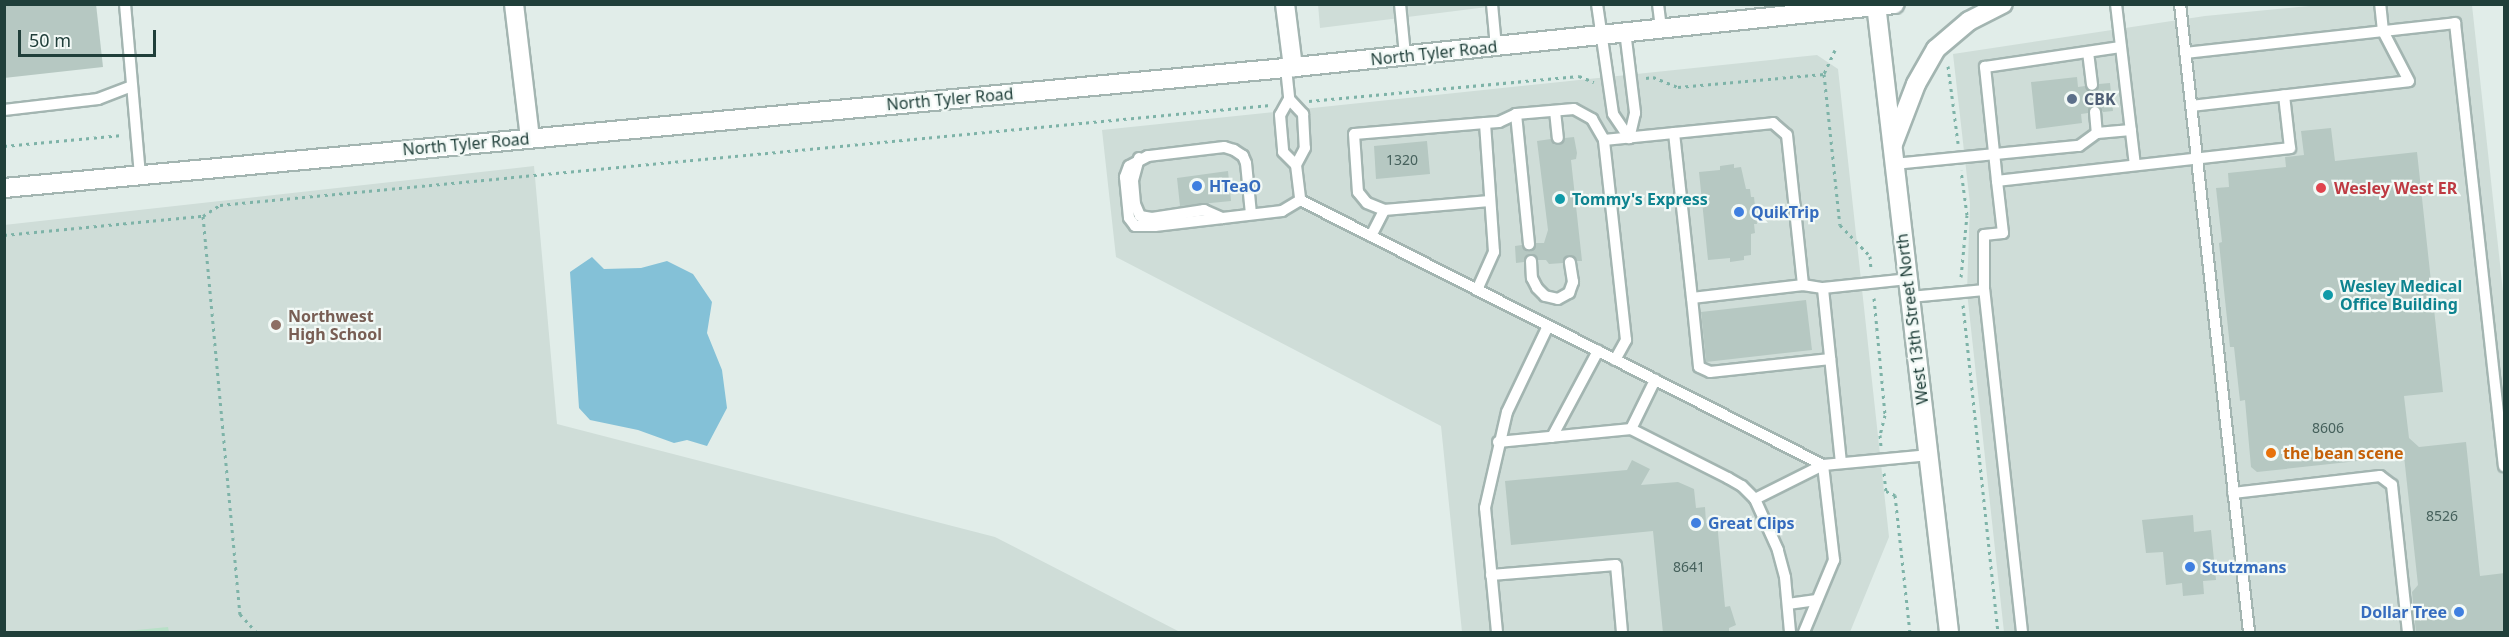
<!DOCTYPE html>
<html>
<head>
<meta charset="utf-8">
<style>
  body { margin:0 }
  #map { position:relative; width:2509px; height:637px; overflow:hidden; background:#e1ede9; font-family:"Noto Sans",sans-serif }
  div>[style] { position:absolute }
  .built>* { inset:0; background:#cfddd8 }
  .green>* { inset:0; background:#b8e0c7 }
  .water>* { inset:0; background:#84c1d7 }
  .building>* { inset:0; background:#b6c8c2 }
  .path>* { height:3px; margin-top:-1.5px; transform-origin:0; background:repeating-linear-gradient(90deg,#7eb3a8 0 3px,transparent 0 7.5px) }
  .roads { filter:drop-shadow(2px 0 #a3b5b1) drop-shadow(-2px 0 #a3b5b1) drop-shadow(0 2px #a3b5b1) drop-shadow(0 -2px #a3b5b1) }
  .service>* { height:10px; margin:-5px; padding:0 5px; transform-origin:5px; border-radius:5px; background:#fff }
  .minor>* { height:18px; margin:-9px; padding:0 9px; transform-origin:9px; border-radius:9px; background:#fff }
  .tertiary>* { height:18px; margin:-9px; padding:0 9px; transform-origin:9px; border-radius:9px; background:#fff }
  .secondary>* { height:18px; margin:-9px; padding:0 9px; transform-origin:9px; border-radius:9px; background:#fff }
  .dots>* { width:16px; height:16px; translate:-50% -50%; box-sizing:border-box; border:3px solid #f2f9f6; border-radius:50% }
  span { translate:-50% -50%; white-space:nowrap; text-align:center; line-height:1.15; -webkit-text-stroke:4.5px #f2f9f6; paint-order:stroke }
  .number-label { font-size:14px; color:#46615c }
  .number-label span { -webkit-text-stroke-width:0 }
  .street-label { font-size:16px; color:#203f3a }
  .service-label { font-size:16px; color:#4e5e75; font-weight:700 }
  .left { translate:0 -50%; text-align:left }
  .shop-label { font-size:16px; color:#366cbe; font-weight:700 }
  .right { translate:-100% -50%; text-align:right }
  .health-label { font-size:16px; color:#be3a42; font-weight:700 }
  .culture-label { font-size:16px; color:#0d838f; font-weight:700 }
  .education-label { font-size:16px; color:#785e54; font-weight:700 }
  .food-label { font-size:16px; color:#c56008; font-weight:700 }
  .frame { position:absolute; inset:0; border:6px solid #203f3a; pointer-events:none }
  .scale { position:absolute; left:18px; top:30px; width:138px; height:27px; box-sizing:border-box; border:3px solid #203f3a; border-top:0; padding-left:8px; font-size:18px; line-height:21px; white-space:nowrap; color:#203f3a; -webkit-text-stroke:4px #f2f9f6; paint-order:stroke }
</style>
</head>
<body>
<div id="map">
  <div class="built">
    <div style="clip-path:polygon(1318px 4px,1503px 5px,1320px 28px)"></div>
    <div style="clip-path:polygon(2319px 5px,2472px 5px,2504px 301px,2504px 632px,2004px 632px,1967px 292px,1970px 204px,1953px 54px,2205px 16px)"></div>
    <div style="clip-path:polygon(1817px 55px,1838px 69px,1889px 537px,1850px 632px,1462px 632px,1441px 426px,1116px 257px,1102px 130px)"></div>
    <div style="clip-path:polygon(534px 166px,557px 424px,995px 537px,1180px 632px,5px 632px,4px 225px)"></div>
  </div>
  <div class="green">
    <div style="clip-path:polygon(168px 627px,169px 632px,116px 632px)"></div>
  </div>
  <div class="water">
    <div style="clip-path:polygon(592px 257px,604px 269px,641px 268px,667px 261px,693px 274px,712px 302px,707px 333px,722px 370px,727px 408px,707px 446px,687px 440px,674px 443px,638px 430px,590px 420px,579px 408px,570px 272px)"></div>
  </div>
  <div class="building">
    <div style="clip-path:polygon(4px 4px,96px 4px,103px 67px,4px 78px)"></div>
    <div style="clip-path:polygon(2077px 77px,2078px 87px,2085px 86px,2090px 92px,2097px 91px,2099px 84px,2110px 83px,2113px 111px,2103px 112px,2099px 105px,2094px 105px,2088px 113px,2081px 114px,2082px 123px,2036px 129px,2031px 82px)"></div>
    <div style="clip-path:polygon(2331px 128px,2335px 161px,2417px 152px,2443px 392px,2404px 396px,2409px 438px,2419px 447px,2466px 442px,2480px 576px,2505px 573px,2505px 633px,2416px 633px,2412px 592px,2418px 585px,2404px 456px,2257px 472px,2251px 467px,2245px 400px,2240px 401px,2234px 347px,2230px 347px,2219px 243px,2222px 242px,2216px 188px,2229px 187px,2228px 173px,2286px 167px,2285px 157px,2304px 155px,2301px 131px)"></div>
    <div style="clip-path:polygon(1574px 137px,1577px 153px,1576px 159px,1571px 160px,1582px 261px,1577px 261px,1569px 255px,1565px 257px,1563px 263px,1549px 264px,1546px 260px,1538px 260px,1531px 254px,1526px 255px,1524px 262px,1516px 263px,1515px 246px,1522px 245px,1525px 251px,1533px 250px,1536px 243px,1544px 243px,1548px 230px,1537px 141px,1551px 139px,1554px 145px,1559px 145px,1565px 138px)"></div>
    <div style="clip-path:polygon(1427px 141px,1430px 174px,1376px 179px,1374px 146px)"></div>
    <div style="clip-path:polygon(1734px 164px,1734px 168px,1741px 167px,1746px 189px,1750px 189px,1751px 197px,1754px 197px,1757px 224px,1754px 224px,1755px 233px,1751px 234px,1751px 255px,1744px 256px,1744px 260px,1730px 262px,1730px 258px,1708px 260px,1699px 172px,1720px 170px,1720px 166px)"></div>
    <div style="clip-path:polygon(1228px 171px,1231px 201px,1180px 206px,1177px 178px)"></div>
    <div style="clip-path:polygon(1806px 300px,1812px 350px,1706px 362px,1701px 312px)"></div>
    <div style="clip-path:polygon(1632px 460px,1650px 469px,1641px 485px,1678px 482px,1694px 489px,1696px 508px,1705px 507px,1706px 523px,1717px 522px,1725px 607px,1730px 606px,1736px 625px,1729px 628px,1729px 633px,1663px 633px,1653px 531px,1511px 545px,1505px 481px,1627px 470px)"></div>
    <div style="clip-path:polygon(2193px 515px,2194px 532px,2211px 530px,2216px 580px,2203px 581px,2204px 594px,2183px 596px,2182px 583px,2166px 585px,2163px 552px,2146px 553px,2142px 520px)"></div>
  </div>
  <div class="path">
    <div style="left:1835px;top:50px;width:26px;rotate:115deg"></div>
    <div style="left:1824px;top:74px;width:152px;rotate:84deg"></div>
    <div style="left:1840px;top:225px;width:43px;rotate:45.9deg"></div>
    <div style="left:1870px;top:256px;width:14px;rotate:86deg"></div>
    <div style="left:1948px;top:66px;width:78px;rotate:82.6deg"></div>
    <div style="left:1646px;top:78px;width:7px;rotate:-8deg"></div>
    <div style="left:1653px;top:77px;width:27px;rotate:22deg"></div>
    <div style="left:1678px;top:87px;width:147px;rotate:-5.1deg"></div>
    <div style="left:1309px;top:101px;width:271px;rotate:-5.3deg"></div>
    <div style="left:1579px;top:76px;width:16px;rotate:22deg"></div>
    <div style="left:4px;top:146px;width:119px;rotate:-5.3deg"></div>
    <div style="left:203px;top:216px;width:400px;rotate:84.7deg"></div>
    <div style="left:240px;top:614px;width:24px;rotate:48deg"></div>
    <div style="left:4px;top:235px;width:200px;rotate:-5.5deg"></div>
    <div style="left:203px;top:216px;width:20px;rotate:-33deg"></div>
    <div style="left:220px;top:205px;width:1055px;rotate:-5.44deg"></div>
    <div style="left:1961px;top:277px;width:62px;rotate:-84.5deg"></div>
    <div style="left:1967px;top:215px;width:45px;rotate:-97.6deg"></div>
    <div style="left:1874px;top:298px;width:118px;rotate:84.6deg"></div>
    <div style="left:1885px;top:415px;width:21px;rotate:104deg"></div>
    <div style="left:1880px;top:435px;width:11px;rotate:85deg"></div>
    <div style="left:1963px;top:305px;width:329px;rotate:83.9deg"></div>
    <div style="left:1884px;top:473px;width:18px;rotate:84deg"></div>
    <div style="left:1886px;top:491px;width:10px;rotate:24deg"></div>
    <div style="left:1895px;top:495px;width:138px;rotate:83.8deg"></div>
  </div>
  <div class="roads">
    <div class="service">
      <div style="left:125px;top:4px;width:172px;rotate:85deg"></div>
      <div style="left:1400px;top:4px;width:51px;rotate:84.4deg"></div>
      <div style="left:1492px;top:4px;width:43px;rotate:84.7deg"></div>
      <div style="left:1597px;top:4px;width:111px;rotate:81.7deg"></div>
      <div style="left:1613px;top:114px;width:29px;rotate:56deg"></div>
      <div style="left:1658px;top:4px;width:23px;rotate:83deg"></div>
      <div style="left:2116px;top:4px;width:162px;rotate:83.3deg"></div>
      <div style="left:2180px;top:4px;width:632px;rotate:83.73deg"></div>
      <div style="left:1625px;top:31px;width:83px;rotate:83deg"></div>
      <div style="left:1635px;top:113px;width:26px;rotate:103deg"></div>
      <div style="left:2088px;top:52px;width:33px;rotate:83deg"></div>
      <div style="left:2185px;top:53px;width:272px;rotate:-6.3deg"></div>
      <div style="left:2455px;top:23px;width:446px;rotate:83.7deg"></div>
      <div style="left:1286px;top:68px;width:31px;rotate:84deg"></div>
      <div style="left:1289px;top:99px;width:18px;rotate:119deg"></div>
      <div style="left:1280px;top:115px;width:37px;rotate:85deg"></div>
      <div style="left:1283px;top:152px;width:18px;rotate:45deg"></div>
      <div style="left:1289px;top:99px;width:21px;rotate:47deg"></div>
      <div style="left:1303px;top:114px;width:34px;rotate:87deg"></div>
      <div style="left:1305px;top:148px;width:19px;rotate:118deg"></div>
      <div style="left:1296px;top:165px;width:35px;rotate:83deg"></div>
      <div style="left:1300px;top:200px;width:586px;rotate:26.87deg"></div>
      <div style="left:1823px;top:465px;width:105px;rotate:-5.4deg"></div>
      <div style="left:2191px;top:106px;width:219px;rotate:-6.5deg"></div>
      <div style="left:2409px;top:81px;width:56px;rotate:-117.5deg"></div>
      <div style="left:2383px;top:31px;width:27px;rotate:-96deg"></div>
      <div style="left:4px;top:110px;width:95px;rotate:-6.7deg"></div>
      <div style="left:98px;top:99px;width:36px;rotate:-21deg"></div>
      <div style="left:1555px;top:111px;width:27px;rotate:84deg"></div>
      <div style="left:2095px;top:112px;width:21px;rotate:85deg"></div>
      <div style="left:1516px;top:114px;width:131px;rotate:84.3deg"></div>
      <div style="left:1485px;top:123px;width:131px;rotate:175.2deg"></div>
      <div style="left:1354px;top:134px;width:58px;rotate:86.1deg"></div>
      <div style="left:1358px;top:192px;width:14px;rotate:51deg"></div>
      <div style="left:1367px;top:203px;width:18px;rotate:22deg"></div>
      <div style="left:1384px;top:210px;width:106px;rotate:-4.9deg"></div>
      <div style="left:1674px;top:133px;width:166px;rotate:83.8deg"></div>
      <div style="left:1692px;top:298px;width:112px;rotate:-6.7deg"></div>
      <div style="left:1139px;top:158px;width:24px;rotate:105deg"></div>
      <div style="left:1133px;top:181px;width:23px;rotate:85deg"></div>
      <div style="left:1135px;top:204px;width:13px;rotate:67deg"></div>
      <div style="left:1140px;top:216px;width:12px;rotate:9deg"></div>
      <div style="left:1152px;top:218px;width:53px;rotate:-8.7deg"></div>
      <div style="left:1204px;top:210px;width:20px;rotate:24deg"></div>
      <div style="left:1894px;top:164px;width:186px;rotate:-5.6deg"></div>
      <div style="left:2079px;top:146px;width:22px;rotate:-36deg"></div>
      <div style="left:2097px;top:133px;width:34px;rotate:-5deg"></div>
      <div style="left:1997px;top:181px;width:115px;rotate:-96deg"></div>
      <div style="left:1985px;top:67px;width:137px;rotate:-8.4deg"></div>
      <div style="left:1251px;top:214px;width:51px;rotate:-95.6deg"></div>
      <div style="left:1246px;top:163px;width:8px;rotate:-113deg"></div>
      <div style="left:1243px;top:156px;width:11px;rotate:-146deg"></div>
      <div style="left:1234px;top:150px;width:10px;rotate:-163deg"></div>
      <div style="left:1224px;top:147px;width:77px;rotate:173.2deg"></div>
      <div style="left:1148px;top:156px;width:21px;rotate:152deg"></div>
      <div style="left:1129px;top:166px;width:12px;rotate:110deg"></div>
      <div style="left:1125px;top:177px;width:41px;rotate:84.4deg"></div>
      <div style="left:1129px;top:218px;width:10px;rotate:53deg"></div>
      <div style="left:1135px;top:226px;width:20px"></div>
      <div style="left:1155px;top:226px;width:128px;rotate:-6.7deg"></div>
      <div style="left:1282px;top:211px;width:21px;rotate:-31deg"></div>
      <div style="left:1371px;top:236px;width:29px;rotate:-63deg"></div>
      <div style="left:1531px;top:261px;width:17px;rotate:87deg"></div>
      <div style="left:1532px;top:278px;width:11px;rotate:63deg"></div>
      <div style="left:1537px;top:288px;width:11px;rotate:45deg"></div>
      <div style="left:1545px;top:296px;width:13px;rotate:13deg"></div>
      <div style="left:1558px;top:299px;width:13px;rotate:-29deg"></div>
      <div style="left:1569px;top:293px;width:12px;rotate:-70deg"></div>
      <div style="left:1573px;top:282px;width:20px;rotate:-99deg"></div>
      <div style="left:1477px;top:290px;width:42px;rotate:-65.9deg"></div>
      <div style="left:1494px;top:252px;width:129px;rotate:-94deg"></div>
      <div style="left:1485px;top:123px;width:14px;rotate:-4deg"></div>
      <div style="left:1499px;top:122px;width:19px;rotate:-25deg"></div>
      <div style="left:1516px;top:114px;width:58px;rotate:-4.9deg"></div>
      <div style="left:1574px;top:109px;width:21px;rotate:29deg"></div>
      <div style="left:1592px;top:119px;width:24px;rotate:60deg"></div>
      <div style="left:1910px;top:297px;width:74px;rotate:-5.4deg"></div>
      <div style="left:1692px;top:298px;width:69px;rotate:84.2deg"></div>
      <div style="left:1699px;top:367px;width:12px;rotate:24deg"></div>
      <div style="left:1710px;top:372px;width:121px;rotate:-6.2deg"></div>
      <div style="left:1615px;top:360px;width:23px;rotate:-61deg"></div>
      <div style="left:1626px;top:340px;width:201px;rotate:-96.3deg"></div>
      <div style="left:1604px;top:140px;width:170px;rotate:-5.7deg"></div>
      <div style="left:1773px;top:123px;width:18px;rotate:41deg"></div>
      <div style="left:1787px;top:135px;width:151px;rotate:83.9deg"></div>
      <div style="left:1803px;top:285px;width:20px;rotate:9deg"></div>
      <div style="left:1631px;top:429px;width:55px;rotate:-63.9deg"></div>
      <div style="left:1552px;top:437px;width:98px;rotate:-61.9deg"></div>
      <div style="left:1498px;top:442px;width:134px;rotate:-5.6deg"></div>
      <div style="left:1631px;top:429px;width:109px;rotate:26.8deg"></div>
      <div style="left:1728px;top:478px;width:16px;rotate:30deg"></div>
      <div style="left:1742px;top:486px;width:18px;rotate:45deg"></div>
      <div style="left:1841px;top:463px;width:176px;rotate:-95.9deg"></div>
      <div style="left:1823px;top:288px;width:85px;rotate:-6deg"></div>
      <div style="left:2233px;top:493px;width:148px;rotate:-6.6deg"></div>
      <div style="left:2380px;top:476px;width:15px;rotate:37deg"></div>
      <div style="left:2392px;top:485px;width:148px;rotate:83.8deg"></div>
      <div style="left:1491px;top:575px;width:125px;rotate:-4.6deg"></div>
      <div style="left:1616px;top:565px;width:67px;rotate:84.9deg"></div>
      <div style="left:1788px;top:604px;width:29px;rotate:-8deg"></div>
      <div style="left:1497px;top:632px;width:125px;rotate:-95.5deg"></div>
      <div style="left:1485px;top:508px;width:98px;rotate:-77.1deg"></div>
      <div style="left:1507px;top:412px;width:95px;rotate:-64.5deg"></div>
      <div style="left:1790px;top:632px;width:55px;rotate:-95.2deg"></div>
      <div style="left:1785px;top:577px;width:28px;rotate:-105deg"></div>
      <div style="left:1778px;top:550px;width:56px;rotate:-114.3deg"></div>
      <div style="left:1755px;top:499px;width:76px;rotate:-26.6deg"></div>
      <div style="left:1823px;top:465px;width:96px;rotate:83.4deg"></div>
      <div style="left:1834px;top:560px;width:78px;rotate:112.6deg"></div>
      <div style="left:2022px;top:632px;width:344px;rotate:-96.3deg"></div>
      <div style="left:1984px;top:290px;width:55px;rotate:-90deg"></div>
      <div style="left:1984px;top:235px;width:19px;rotate:-6deg"></div>
      <div style="left:2003px;top:233px;width:52px;rotate:-96.6deg"></div>
      <div style="left:1997px;top:181px;width:295px;rotate:-6.4deg"></div>
      <div style="left:2290px;top:148px;width:53px;rotate:-96.5deg"></div>
    </div>
    <div class="minor">
      <div style="left:514px;top:4px;width:135px;rotate:83.2deg"></div>
      <div style="left:1285px;top:4px;width:64px;rotate:82.8deg"></div>
    </div>
    <div class="tertiary">
      <div style="left:1876px;top:4px;width:632px;rotate:83.37deg"></div>
      <div style="left:1893px;top:144px;width:64px;rotate:-69deg"></div>
      <div style="left:1916px;top:84px;width:40px;rotate:-60.3deg"></div>
      <div style="left:1936px;top:49px;width:43px;rotate:-40.3deg"></div>
      <div style="left:1969px;top:21px;width:38px;rotate:-27deg"></div>
    </div>
    <div class="secondary">
      <div style="left:4px;top:188px;width:1288px;rotate:-5.35deg"></div>
      <div style="left:1286px;top:68px;width:612px;rotate:-6deg"></div>
    </div>
  </div>
  <div class="dots">
    <div style="left:2072px;top:99px;background:#5c6f8a"></div>
    <div style="left:1197px;top:186px;background:#3f7fe0"></div>
    <div style="left:2321px;top:188px;background:#e0444e"></div>
    <div style="left:1560px;top:199px;background:#0f9aa8"></div>
    <div style="left:1739px;top:212px;background:#3f7fe0"></div>
    <div style="left:2328px;top:295px;background:#0f9aa8"></div>
    <div style="left:276px;top:325px;background:#8d6e63"></div>
    <div style="left:2271px;top:453px;background:#e8710a"></div>
    <div style="left:1696px;top:523px;background:#3f7fe0"></div>
    <div style="left:2190px;top:567px;background:#3f7fe0"></div>
    <div style="left:2459px;top:612px;background:#3f7fe0"></div>
  </div>
  <div class="number-label">
    <span style="left:1402px;top:160px">1320</span>
    <span style="left:2328px;top:428px">8606</span>
    <span style="left:2442px;top:516px">8526</span>
    <span style="left:1689px;top:567px">8641</span>
  </div>
  <div class="street-label">
    <span style="left:1434px;top:53px;rotate:-6deg">North Tyler Road</span>
    <span style="left:950px;top:99px;rotate:-5deg">North Tyler Road</span>
    <span style="left:466px;top:144px;rotate:-5deg">North Tyler Road</span>
    <span style="left:1912px;top:319px;rotate:-97deg">West 13th Street North</span>
  </div>
  <div class="service-label">
    <span class="left" style="left:2084px;top:99px">CBK</span>
  </div>
  <div class="shop-label">
    <span class="left" style="left:1209px;top:186px">HTeaO</span>
    <span class="left" style="left:1751px;top:212px">QuikTrip</span>
    <span class="left" style="left:1708px;top:523px">Great Clips</span>
    <span class="left" style="left:2202px;top:567px">Stutzmans</span>
    <span class="right" style="left:2447px;top:612px">Dollar Tree</span>
  </div>
  <div class="health-label">
    <span class="left" style="left:2334px;top:188px">Wesley West ER</span>
  </div>
  <div class="culture-label">
    <span class="left" style="left:1572px;top:199px">Tommy's Express</span>
    <span class="left" style="left:2340px;top:295px">Wesley Medical<br>Office Building</span>
  </div>
  <div class="education-label">
    <span class="left" style="left:288px;top:325px">Northwest<br>High School</span>
  </div>
  <div class="food-label">
    <span class="left" style="left:2283px;top:453px">the bean scene</span>
  </div>
  <div class="frame"></div>
  <div class="scale">50 m</div>
</div>
</body>
</html>
